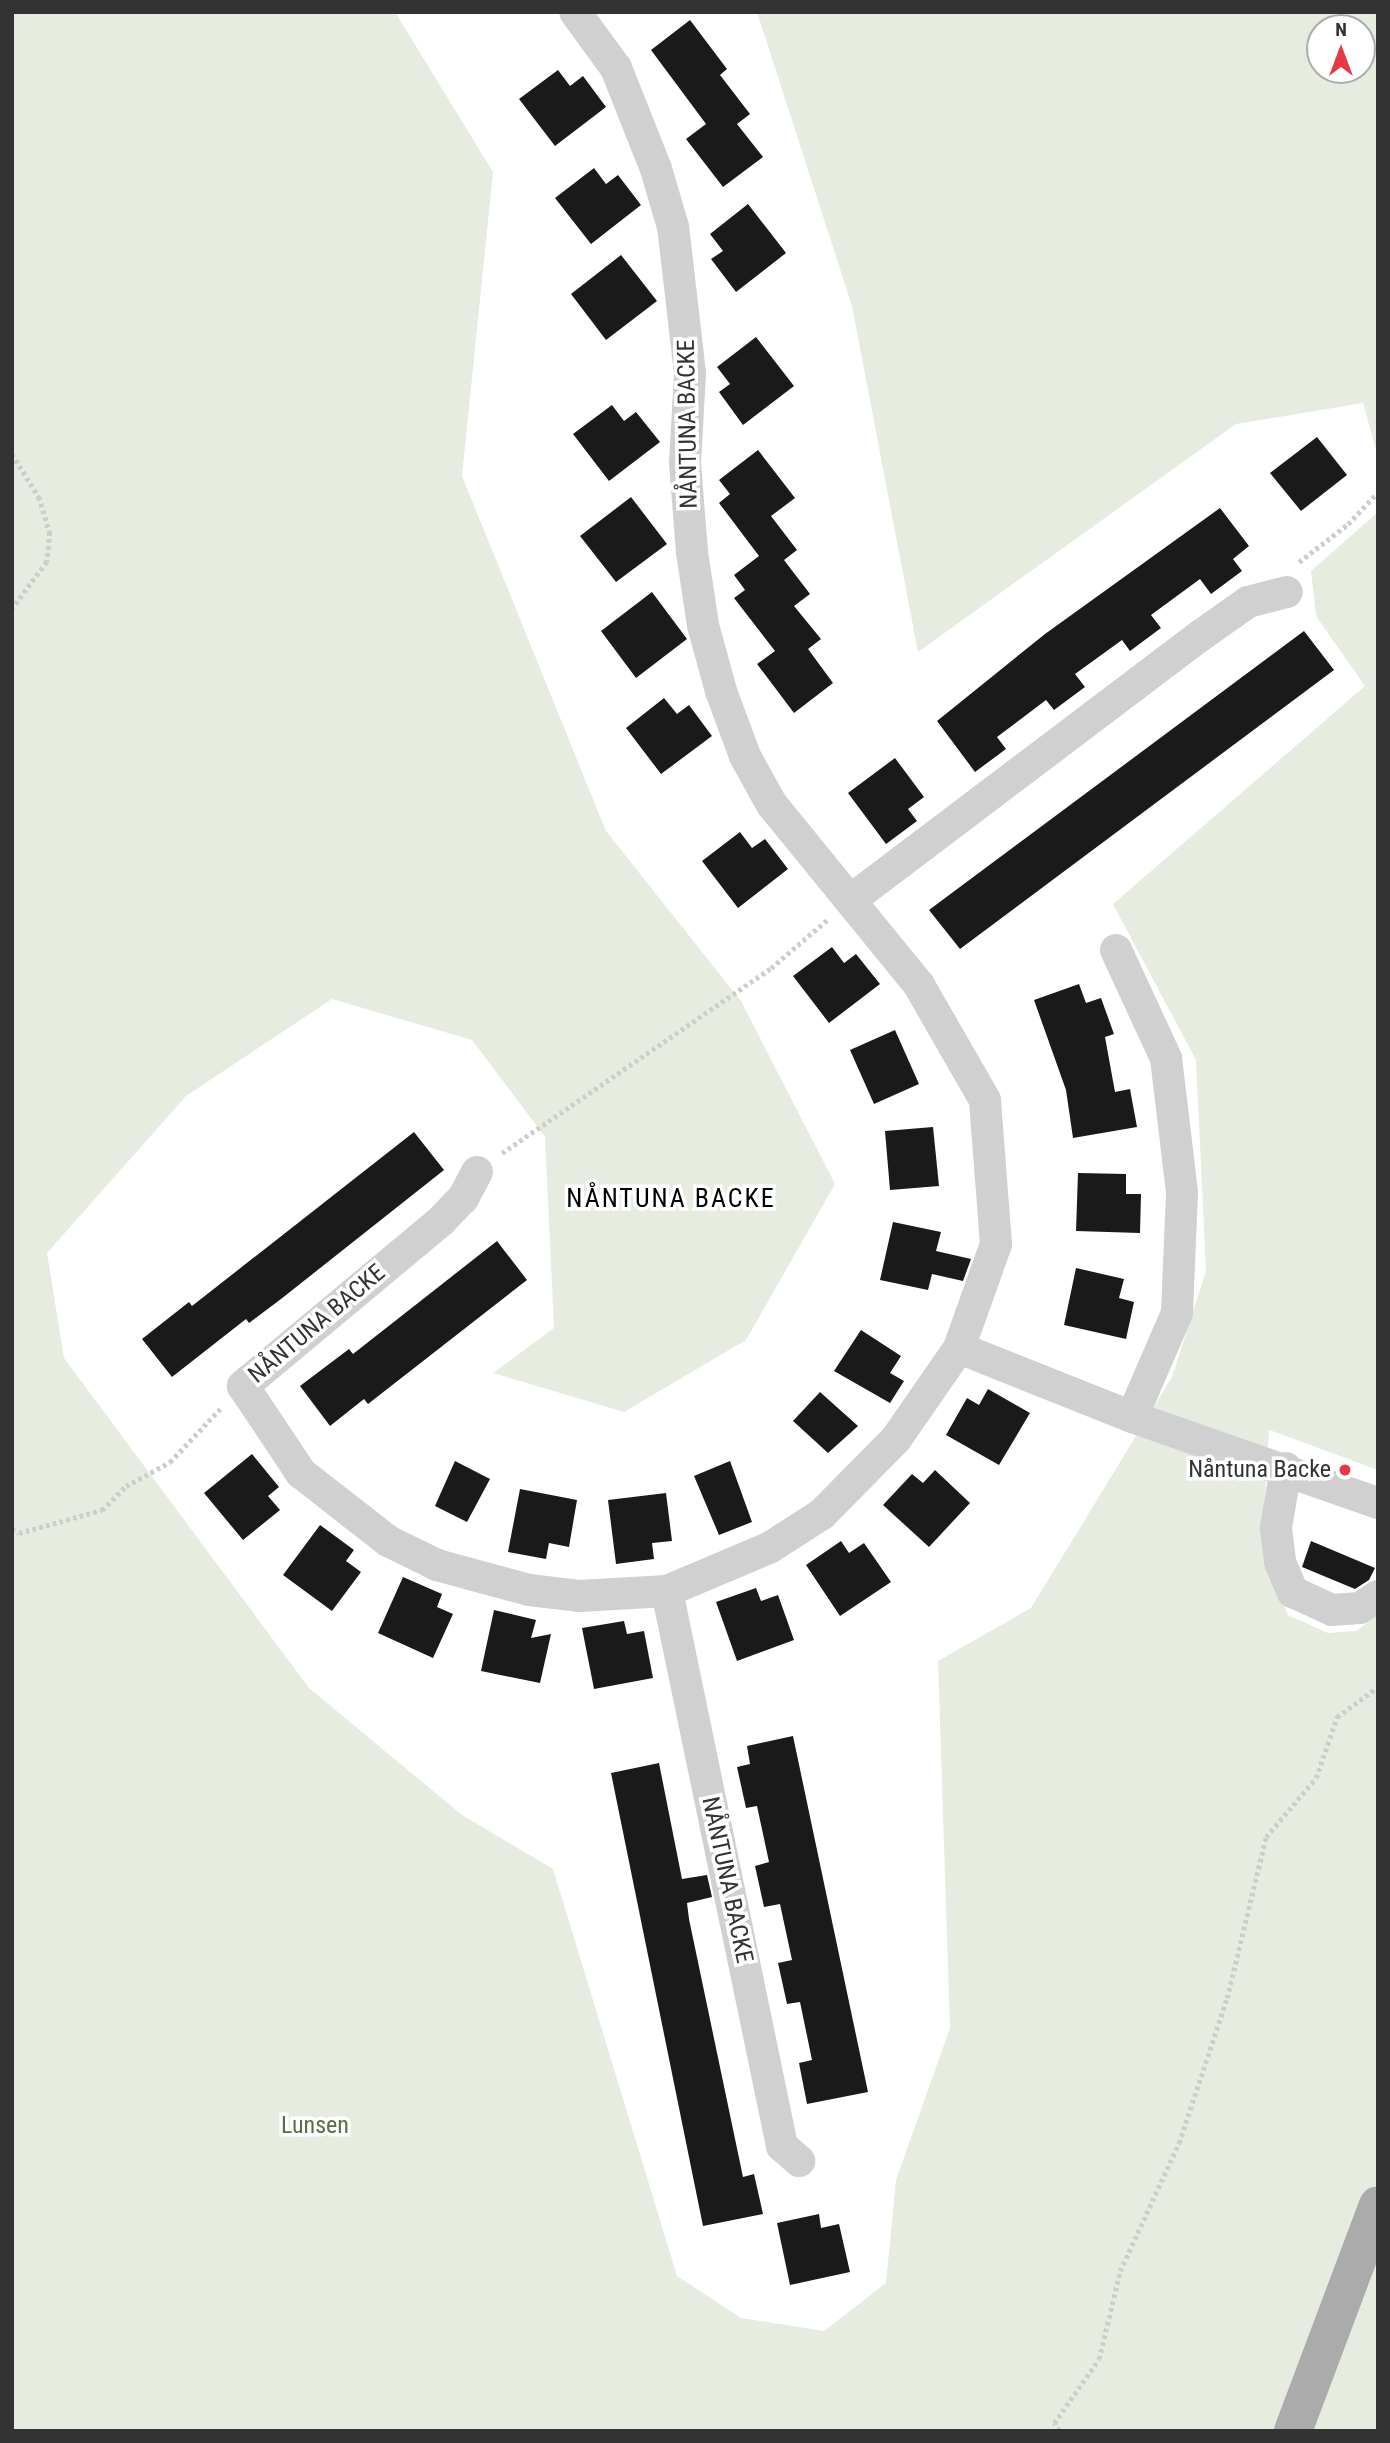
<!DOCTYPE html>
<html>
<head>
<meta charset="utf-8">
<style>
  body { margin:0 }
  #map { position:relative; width:1390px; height:2443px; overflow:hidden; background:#fff; font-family:"Roboto Condensed",sans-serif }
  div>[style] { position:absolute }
  .green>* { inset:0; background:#e6ecdf }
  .building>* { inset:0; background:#1a1a1a }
  .path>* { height:4.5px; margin-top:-2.25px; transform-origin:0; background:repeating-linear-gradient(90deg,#cdcdcd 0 3.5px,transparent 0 7px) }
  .minor>* { height:32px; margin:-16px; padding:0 16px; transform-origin:16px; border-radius:16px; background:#d0d0d0 }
  .major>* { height:38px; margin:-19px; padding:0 19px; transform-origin:19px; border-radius:19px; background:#ababab }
  .dots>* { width:19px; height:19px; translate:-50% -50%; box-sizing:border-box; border:4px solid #fff; border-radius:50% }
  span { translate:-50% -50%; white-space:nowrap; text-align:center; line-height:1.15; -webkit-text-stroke:7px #fff; paint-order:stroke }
  .street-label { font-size:24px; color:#333 }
  .poi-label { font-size:24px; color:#333 }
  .right { translate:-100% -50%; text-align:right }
  .park-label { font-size:24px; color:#56703f }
  .neighbourhood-label { font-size:26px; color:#000; letter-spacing:2px }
  .frame { position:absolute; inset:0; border:14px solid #333; pointer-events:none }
  .north { position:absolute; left:1306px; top:14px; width:70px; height:70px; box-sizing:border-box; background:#fff; border:2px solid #adadad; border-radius:50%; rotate:0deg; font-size:19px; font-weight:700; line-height:28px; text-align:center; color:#333 }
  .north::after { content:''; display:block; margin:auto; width:24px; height:32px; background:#e63946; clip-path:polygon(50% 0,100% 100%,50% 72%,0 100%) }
</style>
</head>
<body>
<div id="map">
  <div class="green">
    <div style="clip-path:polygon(12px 12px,395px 12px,493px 172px,462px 476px,606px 831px,741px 1001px,835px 1184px,746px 1340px,624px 1412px,493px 1373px,554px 1328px,545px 1137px,472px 1040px,332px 999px,186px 1096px,47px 1253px,64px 1358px,309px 1688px,462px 1815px,553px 1869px,677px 2276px,741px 2318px,824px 2331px,886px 2283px,896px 2180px,950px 2028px,938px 1661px,1031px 1608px,1172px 1377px,1206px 1271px,1196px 1060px,1113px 904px,1365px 686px,1316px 616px,1311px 571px,1378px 512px,1378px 1470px,1269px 1430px,1264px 1514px,1275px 1585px,1288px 1615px,1328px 1633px,1356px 1631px,1378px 1615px,1378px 2431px,12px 2431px)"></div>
    <div style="clip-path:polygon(evenodd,757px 12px,1378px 12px,1378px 457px,1363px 403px,1236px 424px,918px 652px,852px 306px,757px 12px,1320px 28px,1362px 28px,1362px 70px,1320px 70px,1320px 28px)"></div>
  </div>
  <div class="building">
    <div style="clip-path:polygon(690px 20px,727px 69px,720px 75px,750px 114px,737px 124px,763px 157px,723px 187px,686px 139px,706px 124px,651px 50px)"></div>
    <div style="clip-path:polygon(558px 70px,570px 86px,583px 76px,606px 107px,555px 146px,519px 99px)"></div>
    <div style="clip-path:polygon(594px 168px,606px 184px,618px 175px,641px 205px,591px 244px,555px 198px)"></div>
    <div style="clip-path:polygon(748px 204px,786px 253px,736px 292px,711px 259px,723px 251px,710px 234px)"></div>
    <div style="clip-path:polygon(621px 255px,657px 301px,606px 340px,571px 294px)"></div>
    <div style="clip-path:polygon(756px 337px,794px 386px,743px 425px,719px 392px,730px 384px,717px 367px)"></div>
    <div style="clip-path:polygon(612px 405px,624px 421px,636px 412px,660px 442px,609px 481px,573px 434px)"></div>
    <div style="clip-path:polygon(1317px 437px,1347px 475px,1301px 511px,1270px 473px)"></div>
    <div style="clip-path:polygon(758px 450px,795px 498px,771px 516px,797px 550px,784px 560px,810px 594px,794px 606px,821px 639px,808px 649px,833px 683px,794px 713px,757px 664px,775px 651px,734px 598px,745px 590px,734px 575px,759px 556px,719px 503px,730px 494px,719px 480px)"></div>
    <div style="clip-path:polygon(631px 497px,667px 544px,616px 582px,580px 536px)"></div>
    <div style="clip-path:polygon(1220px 508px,1249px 546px,1233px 559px,1242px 571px,1211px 594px,1200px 579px,1151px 615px,1161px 628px,1130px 651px,1122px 640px,1075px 674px,1085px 687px,1054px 710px,1046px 700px,997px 737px,1006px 749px,975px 772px,937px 721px,1045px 634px)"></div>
    <div style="clip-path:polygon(652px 592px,687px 639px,636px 678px,601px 631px)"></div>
    <div style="clip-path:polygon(1304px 631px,1334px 670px,960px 949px,929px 910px)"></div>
    <div style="clip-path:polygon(664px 698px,677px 714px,689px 705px,712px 736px,661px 774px,626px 728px)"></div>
    <div style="clip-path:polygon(895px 758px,924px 797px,908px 809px,917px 821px,886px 844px,848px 793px)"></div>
    <div style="clip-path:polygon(740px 832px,752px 848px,765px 839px,788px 869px,738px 908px,702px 861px)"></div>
    <div style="clip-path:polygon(832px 947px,844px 963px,856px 954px,880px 984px,829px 1023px,793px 976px)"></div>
    <div style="clip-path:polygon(1079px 984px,1086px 1003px,1101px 998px,1114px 1034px,1105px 1037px,1115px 1092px,1130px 1089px,1137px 1127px,1073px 1138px,1066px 1090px,1034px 1000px)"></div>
    <div style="clip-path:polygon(895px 1030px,919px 1084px,874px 1104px,850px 1050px)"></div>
    <div style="clip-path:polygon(933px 1127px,939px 1186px,890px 1190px,885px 1131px)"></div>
    <div style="clip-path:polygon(414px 1132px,444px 1170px,281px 1299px,249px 1323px,246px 1319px,172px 1377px,142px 1339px,189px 1302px,192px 1306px)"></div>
    <div style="clip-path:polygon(1078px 1173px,1126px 1174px,1126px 1194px,1141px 1194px,1140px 1233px,1076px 1231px)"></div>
    <div style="clip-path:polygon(893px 1222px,941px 1232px,936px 1251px,971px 1259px,963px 1281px,932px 1274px,928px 1290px,880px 1280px)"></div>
    <div style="clip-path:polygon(497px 1241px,527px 1280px,368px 1404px,364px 1399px,330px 1426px,300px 1386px,349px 1349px,353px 1354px)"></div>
    <div style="clip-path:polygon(1076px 1268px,1124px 1279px,1119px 1298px,1134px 1302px,1126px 1339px,1064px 1325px)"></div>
    <div style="clip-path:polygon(861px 1330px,901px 1356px,890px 1373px,904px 1381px,890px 1403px,834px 1371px)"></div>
    <div style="clip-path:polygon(988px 1389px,1030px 1413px,999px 1465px,946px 1435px,967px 1398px,979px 1405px)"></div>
    <div style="clip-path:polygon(820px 1392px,858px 1426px,828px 1453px,793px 1421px)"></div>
    <div style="clip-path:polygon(252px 1454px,279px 1487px,268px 1496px,280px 1510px,243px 1540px,204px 1493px)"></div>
    <div style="clip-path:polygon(455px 1461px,490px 1479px,467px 1522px,435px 1506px)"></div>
    <div style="clip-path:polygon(730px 1461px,752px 1522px,719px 1535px,694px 1476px)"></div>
    <div style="clip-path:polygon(935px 1470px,970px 1503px,929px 1547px,883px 1505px,912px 1474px,923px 1483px)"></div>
    <div style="clip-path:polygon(520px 1489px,577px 1500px,569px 1547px,549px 1543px,546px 1559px,508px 1552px)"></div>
    <div style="clip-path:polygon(666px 1493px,672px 1541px,652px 1543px,654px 1559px,616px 1564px,608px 1500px)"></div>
    <div style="clip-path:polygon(320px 1525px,354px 1550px,346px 1561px,361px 1572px,332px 1611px,283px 1575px)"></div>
    <div style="clip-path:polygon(841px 1541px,849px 1553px,864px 1543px,891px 1582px,840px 1616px,806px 1565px)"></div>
    <div style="clip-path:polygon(1311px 1541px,1375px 1568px,1369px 1580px,1355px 1589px,1302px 1567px)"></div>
    <div style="clip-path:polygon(403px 1577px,442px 1594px,437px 1607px,453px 1614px,433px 1658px,378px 1633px)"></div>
    <div style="clip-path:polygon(756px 1588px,761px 1601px,778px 1595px,794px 1640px,737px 1661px,716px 1602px)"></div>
    <div style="clip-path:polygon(494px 1610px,536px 1620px,531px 1638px,551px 1634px,540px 1683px,481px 1671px)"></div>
    <div style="clip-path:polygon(624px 1621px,627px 1634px,644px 1631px,653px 1678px,594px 1689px,582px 1628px)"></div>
    <div style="clip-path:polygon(793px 1736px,868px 2092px,807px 2104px,799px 2063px,812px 2060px,800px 2002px,787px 2004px,778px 1963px,792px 1960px,780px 1904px,764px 1907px,755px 1866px,769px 1862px,757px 1806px,746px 1808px,737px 1767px,750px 1764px,747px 1746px)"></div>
    <div style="clip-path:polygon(659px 1763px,682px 1879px,707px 1875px,712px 1897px,687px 1903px,689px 1919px,743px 2177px,754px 2174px,763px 2214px,703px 2226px,611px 1773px)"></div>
    <div style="clip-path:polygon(819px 2214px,821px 2228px,839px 2224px,850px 2272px,790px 2285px,777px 2223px)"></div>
  </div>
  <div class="path">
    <div style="left:12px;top:454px;width:51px;rotate:57.9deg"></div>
    <div style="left:39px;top:497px;width:37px;rotate:73deg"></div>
    <div style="left:50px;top:532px;width:30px;rotate:96deg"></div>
    <div style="left:47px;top:562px;width:59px;rotate:126.7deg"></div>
    <div style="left:1299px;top:562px;width:62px;rotate:-37.8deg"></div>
    <div style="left:1348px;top:524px;width:44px;rotate:-46.8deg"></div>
    <div style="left:502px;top:1153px;width:326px;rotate:-34.5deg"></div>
    <div style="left:771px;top:968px;width:74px;rotate:-40.6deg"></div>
    <div style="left:12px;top:1529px;width:8px;rotate:30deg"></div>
    <div style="left:19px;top:1533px;width:86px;rotate:-15.5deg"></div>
    <div style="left:102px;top:1510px;width:34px;rotate:-45deg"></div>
    <div style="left:126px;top:1486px;width:50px;rotate:-28.6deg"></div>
    <div style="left:170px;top:1462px;width:73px;rotate:-46.7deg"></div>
    <div style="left:1059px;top:2431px;width:9px;rotate:-122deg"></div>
    <div style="left:1054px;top:2423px;width:78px;rotate:-54.9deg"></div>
    <div style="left:1099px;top:2359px;width:90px;rotate:-76.6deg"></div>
    <div style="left:1120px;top:2271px;width:141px;rotate:-65.3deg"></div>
    <div style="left:1179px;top:2143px;width:153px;rotate:-71.7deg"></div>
    <div style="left:1227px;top:1998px;width:166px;rotate:-76.4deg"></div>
    <div style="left:1266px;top:1837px;width:77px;rotate:-49.7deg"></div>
    <div style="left:1316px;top:1778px;width:65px;rotate:-71deg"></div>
    <div style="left:1337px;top:1717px;width:51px;rotate:-36.2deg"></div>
  </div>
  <div class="minor">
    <div style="left:852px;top:899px;width:436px;rotate:-37.1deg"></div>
    <div style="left:1200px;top:636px;width:59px;rotate:-35.3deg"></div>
    <div style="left:1248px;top:602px;width:40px;rotate:-14.4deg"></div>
    <div style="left:1116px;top:950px;width:119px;rotate:65.2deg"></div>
    <div style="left:1166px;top:1058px;width:136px;rotate:83.2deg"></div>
    <div style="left:1182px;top:1193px;width:120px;rotate:92.4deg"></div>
    <div style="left:1177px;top:1313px;width:113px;rotate:113.4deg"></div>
    <div style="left:477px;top:1172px;width:30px;rotate:118deg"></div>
    <div style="left:463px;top:1198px;width:32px;rotate:134deg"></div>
    <div style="left:441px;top:1221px;width:258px;rotate:140.2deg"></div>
    <div style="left:243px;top:1386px;width:105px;rotate:56.3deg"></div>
    <div style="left:301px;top:1473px;width:110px;rotate:38deg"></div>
    <div style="left:388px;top:1541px;width:55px;rotate:26.1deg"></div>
    <div style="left:437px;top:1565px;width:95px;rotate:15.2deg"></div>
    <div style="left:529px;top:1590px;width:50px;rotate:6.8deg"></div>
    <div style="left:579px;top:1596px;width:88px;rotate:-3.3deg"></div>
    <div style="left:667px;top:1591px;width:111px;rotate:-22.9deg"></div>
    <div style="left:769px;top:1548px;width:63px;rotate:-32.7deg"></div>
    <div style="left:822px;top:1514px;width:105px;rotate:-45.4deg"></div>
    <div style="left:896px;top:1439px;width:111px;rotate:-55.3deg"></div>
    <div style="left:959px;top:1348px;width:110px;rotate:-70.4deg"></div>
    <div style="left:996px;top:1244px;width:144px;rotate:-94.4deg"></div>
    <div style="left:985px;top:1100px;width:133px;rotate:-119.9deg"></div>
    <div style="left:919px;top:985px;width:232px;rotate:-129.2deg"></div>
    <div style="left:772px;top:805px;width:56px;rotate:-118.9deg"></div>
    <div style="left:745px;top:756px;width:69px;rotate:-110.3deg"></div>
    <div style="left:721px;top:691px;width:68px;rotate:-105.3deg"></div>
    <div style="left:703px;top:625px;width:74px;rotate:-98.6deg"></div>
    <div style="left:692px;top:552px;width:89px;rotate:-94.5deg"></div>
    <div style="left:685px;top:463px;width:90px;rotate:-86.8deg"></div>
    <div style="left:690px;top:373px;width:147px;rotate:-96.6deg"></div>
    <div style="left:673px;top:227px;width:60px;rotate:-106.3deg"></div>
    <div style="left:656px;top:169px;width:109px;rotate:-111.6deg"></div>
    <div style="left:616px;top:68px;width:69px;rotate:-126.2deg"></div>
    <div style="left:959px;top:1348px;width:186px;rotate:21.7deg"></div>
    <div style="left:1132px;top:1417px;width:261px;rotate:19.3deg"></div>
    <div style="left:1286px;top:1468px;width:61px;rotate:99.5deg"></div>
    <div style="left:1276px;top:1528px;width:34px;rotate:83deg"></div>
    <div style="left:1280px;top:1562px;width:33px;rotate:67deg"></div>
    <div style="left:1293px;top:1592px;width:43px;rotate:24.8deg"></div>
    <div style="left:1332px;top:1610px;width:28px;rotate:-4deg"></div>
    <div style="left:1360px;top:1608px;width:22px;rotate:-34deg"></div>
    <div style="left:667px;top:1591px;width:567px;rotate:78.29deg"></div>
    <div style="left:782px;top:2146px;width:23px;rotate:41deg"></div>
  </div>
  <div class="major">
    <div style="left:1293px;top:2431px;width:241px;rotate:-69.4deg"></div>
  </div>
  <div class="dots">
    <div style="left:1345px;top:1470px;background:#e63946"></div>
  </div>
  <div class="street-label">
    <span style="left:688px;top:424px;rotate:-91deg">NÅNTUNA BACKE</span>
    <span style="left:317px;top:1324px;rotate:-40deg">NÅNTUNA BACKE</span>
    <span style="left:727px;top:1880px;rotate:78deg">NÅNTUNA BACKE</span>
  </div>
  <div class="poi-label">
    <span class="right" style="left:1331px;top:1470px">Nåntuna Backe</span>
  </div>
  <div class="park-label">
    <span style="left:315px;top:2126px">Lunsen</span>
  </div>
  <div class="neighbourhood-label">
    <span style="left:671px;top:1199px">NÅNTUNA BACKE</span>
  </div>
  <div class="frame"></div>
  <div class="north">N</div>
</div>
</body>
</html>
